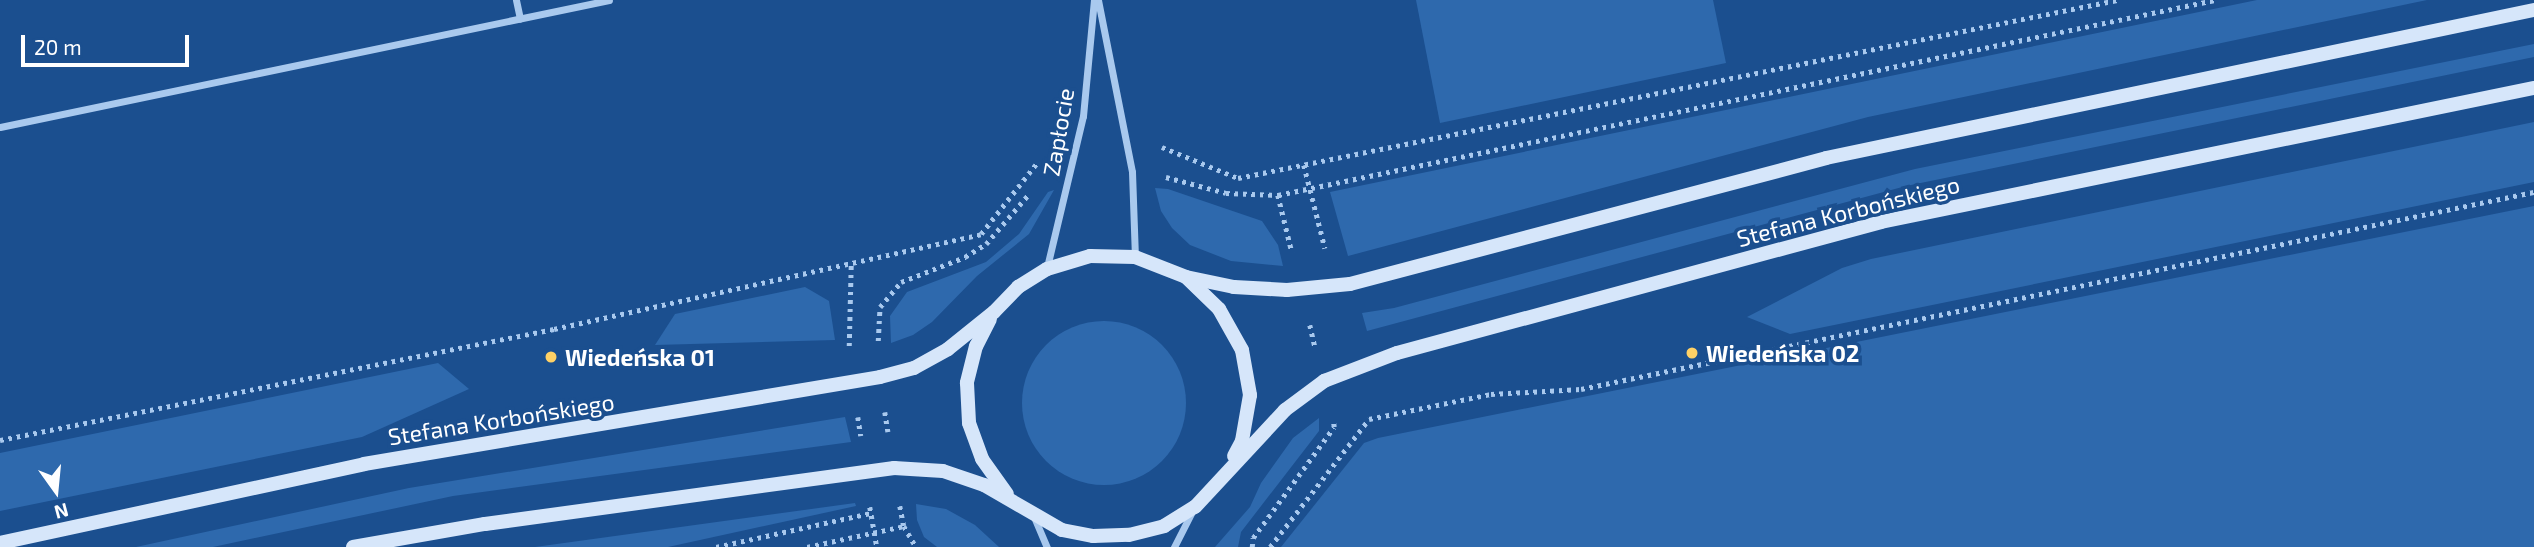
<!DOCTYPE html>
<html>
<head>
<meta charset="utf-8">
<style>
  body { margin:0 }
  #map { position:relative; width:2534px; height:547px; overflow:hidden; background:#1b4f8f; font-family:"Exo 2",sans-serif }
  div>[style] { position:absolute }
  .green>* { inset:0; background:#2e69ad }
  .round { border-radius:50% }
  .path>* { height:4.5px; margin-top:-2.25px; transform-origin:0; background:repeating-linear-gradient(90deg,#a9c9ee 0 3.5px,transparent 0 8.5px) }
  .street>* { height:7px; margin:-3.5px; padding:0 3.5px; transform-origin:3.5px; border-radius:3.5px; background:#a9c9ee }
  .secondary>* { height:14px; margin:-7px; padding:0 7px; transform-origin:7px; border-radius:7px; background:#d6e6fa }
  .dots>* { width:19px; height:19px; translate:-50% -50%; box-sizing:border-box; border:4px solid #1b4f8f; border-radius:50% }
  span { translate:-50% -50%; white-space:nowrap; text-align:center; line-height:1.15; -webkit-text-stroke:7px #1b4f8f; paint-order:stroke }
  .street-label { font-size:23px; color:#fff }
  .poi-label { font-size:23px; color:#fff; font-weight:700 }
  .left { translate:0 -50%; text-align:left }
  .north { position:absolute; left:21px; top:456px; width:70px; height:70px; -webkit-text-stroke:5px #1b4f8f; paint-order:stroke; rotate:165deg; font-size:19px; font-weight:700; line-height:28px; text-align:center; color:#fff }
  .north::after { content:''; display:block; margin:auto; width:24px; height:32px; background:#fff; clip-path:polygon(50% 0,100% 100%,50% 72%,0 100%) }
  .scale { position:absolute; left:21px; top:35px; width:168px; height:32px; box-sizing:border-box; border:4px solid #fff; border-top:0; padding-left:9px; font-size:21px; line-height:24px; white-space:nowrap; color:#fff; -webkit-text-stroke:5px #1b4f8f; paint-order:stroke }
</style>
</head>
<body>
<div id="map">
  <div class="green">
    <div style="clip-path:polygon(1416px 0,1713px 0,1726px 63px,1440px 123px)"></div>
    <div style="clip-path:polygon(2257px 0,2427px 0,1868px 117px,1348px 256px,1330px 192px)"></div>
    <div style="clip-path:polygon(2534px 44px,2534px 57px,1906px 186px,1367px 331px,1362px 313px,1394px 308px,1915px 169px)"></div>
    <div style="clip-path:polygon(2534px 122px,2534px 182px,1790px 334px,1747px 317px,1842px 268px,1871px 259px)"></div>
    <div style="clip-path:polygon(1155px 188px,1168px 189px,1262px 221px,1278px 245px,1283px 266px,1231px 261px,1190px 245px,1172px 228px,1161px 211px)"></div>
    <div style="clip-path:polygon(1054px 190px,1029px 234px,977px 276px,932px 322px,913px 335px,891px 343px,890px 316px,907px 292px,986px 262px,1019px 234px,1048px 192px)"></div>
    <div style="clip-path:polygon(2534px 206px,2534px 547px,1281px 547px,1364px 443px,1378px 438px)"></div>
    <div style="clip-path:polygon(805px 287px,829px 301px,835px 340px,655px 345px,675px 314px)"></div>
    <div class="round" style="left:1022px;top:321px;width:164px;height:164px"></div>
    <div style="clip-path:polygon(438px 363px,469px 389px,362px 437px,0 511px,0 453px)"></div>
    <div style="clip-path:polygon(845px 417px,851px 442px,453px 496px,213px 547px,136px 547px,409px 488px)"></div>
    <div style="clip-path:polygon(1319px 418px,1319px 431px,1241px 532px,1238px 547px,1215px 547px,1250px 507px,1261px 483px,1293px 438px)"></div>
    <div style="clip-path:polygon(855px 503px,856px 506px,668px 547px,535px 547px)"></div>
    <div style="clip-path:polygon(916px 504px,946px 509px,975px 525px,999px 547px,937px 547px,924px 537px,917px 520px)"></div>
  </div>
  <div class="path">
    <div style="left:1162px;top:147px;width:82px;rotate:22.2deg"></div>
    <div style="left:1238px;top:178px;width:897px;rotate:-11.45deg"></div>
    <div style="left:1304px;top:165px;width:86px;rotate:75.8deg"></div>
    <div style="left:1166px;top:177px;width:62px;rotate:14.9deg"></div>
    <div style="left:1226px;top:193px;width:52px;rotate:2.2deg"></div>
    <div style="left:1278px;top:195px;width:957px;rotate:-11.76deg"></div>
    <div style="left:1278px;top:195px;width:59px;rotate:76.2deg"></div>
    <div style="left:1310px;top:325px;width:23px;rotate:77deg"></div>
    <div style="left:878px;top:341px;width:34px;rotate:-87deg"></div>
    <div style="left:880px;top:307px;width:33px;rotate:-50deg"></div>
    <div style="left:901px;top:282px;width:69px;rotate:-21.3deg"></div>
    <div style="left:965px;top:257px;width:25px;rotate:-32deg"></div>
    <div style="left:986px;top:244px;width:65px;rotate:-49.4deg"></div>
    <div style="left:849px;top:346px;width:83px;rotate:-88.6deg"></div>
    <div style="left:885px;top:412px;width:20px;rotate:81deg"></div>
    <div style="left:858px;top:417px;width:19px;rotate:81deg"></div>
    <div style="left:0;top:440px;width:565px;rotate:-11.33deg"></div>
    <div style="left:554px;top:329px;width:437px;rotate:-12.5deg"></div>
    <div style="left:981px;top:234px;width:89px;rotate:-51.8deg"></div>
    <div style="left:900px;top:506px;width:20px;rotate:79deg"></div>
    <div style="left:904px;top:526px;width:24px;rotate:60deg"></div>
    <div style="left:870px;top:507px;width:41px;rotate:80.1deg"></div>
    <div style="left:716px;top:547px;width:159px;rotate:-12.4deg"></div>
    <div style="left:807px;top:547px;width:99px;rotate:-12.2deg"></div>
    <div style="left:1252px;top:547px;width:9px;rotate:-84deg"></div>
    <div style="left:1253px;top:538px;width:137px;rotate:-53.9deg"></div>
    <div style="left:1334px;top:427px;width:7px;rotate:-98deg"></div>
    <div style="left:1270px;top:547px;width:162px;rotate:-52.3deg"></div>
    <div style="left:1369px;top:419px;width:125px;rotate:-11.6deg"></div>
    <div style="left:1491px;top:394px;width:90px;rotate:-3.2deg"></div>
    <div style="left:1581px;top:389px;width:973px;rotate:-11.68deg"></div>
  </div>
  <div class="street">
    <div style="left:516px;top:0;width:19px;rotate:78deg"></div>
    <div style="left:1098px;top:0;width:175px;rotate:78.8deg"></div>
    <div style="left:1132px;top:172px;width:85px;rotate:88deg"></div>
    <div style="left:0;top:127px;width:622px;rotate:-11.78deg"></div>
    <div style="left:1047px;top:267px;width:155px;rotate:-76.6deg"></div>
    <div style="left:1083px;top:116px;width:117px;rotate:-84.6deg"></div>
    <div style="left:1034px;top:517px;width:33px;rotate:67deg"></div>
    <div style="left:1174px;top:547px;width:37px;rotate:-63deg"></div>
  </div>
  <div class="secondary">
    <div style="left:1187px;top:278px;width:45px;rotate:44.1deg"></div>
    <div style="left:1219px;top:309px;width:47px;rotate:60.7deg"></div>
    <div style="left:1242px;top:350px;width:46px;rotate:79.9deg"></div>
    <div style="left:1250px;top:395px;width:47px;rotate:99.9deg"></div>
    <div style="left:1242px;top:441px;width:17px;rotate:118deg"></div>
    <div style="left:990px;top:319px;width:30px;rotate:117deg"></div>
    <div style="left:976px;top:346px;width:38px;rotate:104deg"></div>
    <div style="left:967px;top:383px;width:40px;rotate:87.1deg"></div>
    <div style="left:969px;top:423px;width:38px;rotate:70deg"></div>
    <div style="left:982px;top:459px;width:43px;rotate:54.5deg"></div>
    <div style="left:0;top:543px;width:372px;rotate:-12.2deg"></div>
    <div style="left:364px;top:464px;width:523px;rotate:-9.57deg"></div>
    <div style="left:880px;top:377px;width:35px;rotate:-15deg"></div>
    <div style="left:914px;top:368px;width:39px;rotate:-29deg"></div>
    <div style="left:948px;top:349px;width:59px;rotate:-38.8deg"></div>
    <div style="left:994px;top:312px;width:35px;rotate:-46deg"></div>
    <div style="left:1018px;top:287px;width:34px;rotate:-32deg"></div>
    <div style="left:1047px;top:269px;width:45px;rotate:-16.8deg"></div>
    <div style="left:1090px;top:256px;width:45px;rotate:1.3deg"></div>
    <div style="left:1135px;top:257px;width:55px;rotate:21.4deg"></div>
    <div style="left:1186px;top:277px;width:49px;rotate:11.8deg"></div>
    <div style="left:1234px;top:287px;width:53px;rotate:3.2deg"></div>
    <div style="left:1287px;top:290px;width:63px;rotate:-5.4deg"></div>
    <div style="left:1350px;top:284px;width:492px;rotate:-14.8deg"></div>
    <div style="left:1826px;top:158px;width:723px;rotate:-11.81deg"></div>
    <div style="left:353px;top:547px;width:134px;rotate:-9.9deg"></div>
    <div style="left:485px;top:524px;width:413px;rotate:-7.8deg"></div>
    <div style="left:894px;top:468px;width:49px;rotate:3.5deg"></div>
    <div style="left:943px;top:471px;width:43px;rotate:18.9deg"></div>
    <div style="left:984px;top:485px;width:90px;rotate:30deg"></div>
    <div style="left:1062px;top:530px;width:32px;rotate:11deg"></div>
    <div style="left:1093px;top:536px;width:36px;rotate:-2deg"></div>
    <div style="left:1129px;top:535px;width:36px;rotate:-14deg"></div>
    <div style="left:1164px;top:526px;width:36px;rotate:-32deg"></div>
    <div style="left:1195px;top:507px;width:132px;rotate:-47.1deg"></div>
    <div style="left:1285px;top:410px;width:49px;rotate:-36.6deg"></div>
    <div style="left:1324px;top:381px;width:78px;rotate:-21deg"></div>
    <div style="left:1397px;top:353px;width:501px;rotate:-15.14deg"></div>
    <div style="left:1881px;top:222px;width:667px;rotate:-11.6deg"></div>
  </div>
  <div class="dots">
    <div style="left:1692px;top:353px;background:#ffd166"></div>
    <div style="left:551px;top:357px;background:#ffd166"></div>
  </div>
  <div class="street-label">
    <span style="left:1058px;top:132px;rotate:-80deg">Zapłocie</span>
    <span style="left:1848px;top:211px;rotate:-14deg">Stefana Korbońskiego</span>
    <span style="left:501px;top:419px;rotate:-9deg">Stefana Korbońskiego</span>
  </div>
  <div class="poi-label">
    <span class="left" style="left:1706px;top:353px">Wiedeńska 02</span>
    <span class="left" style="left:565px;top:357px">Wiedeńska 01</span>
  </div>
  <div class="north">N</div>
  <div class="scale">20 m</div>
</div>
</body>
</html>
